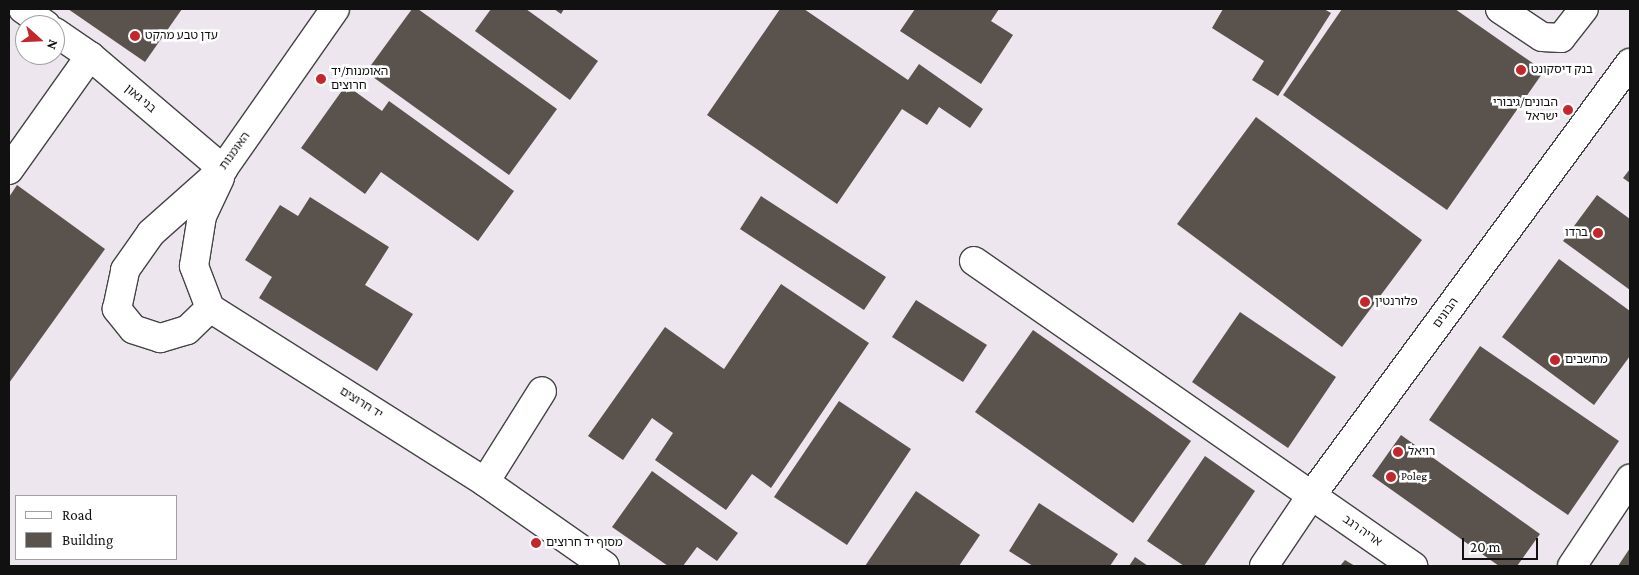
<!DOCTYPE html>
<html>
<head>
<meta charset="utf-8">
<style>
  body { margin:0 }
  #map { position:relative; width:1639px; height:575px; overflow:hidden; background:#fffdf5; font-family:"Crimson Pro","Noto Sans Hebrew",serif }
  div>[style] { position:absolute }
  .industrial>* { inset:0; background:#eee6ef }
  .building>* { inset:0; background:#5a524d }
  .roads { filter:drop-shadow(1px 0 #444) drop-shadow(-1px 0 #444) drop-shadow(0 1px #444) drop-shadow(0 -1px #444) }
  .minor>* { height:28px; margin:-14px; padding:0 14px; transform-origin:14px; border-radius:14px; background:#fff }
  .dots>* { width:14px; height:14px; translate:-50% -50%; box-sizing:border-box; border:2px solid #fff; border-radius:50% }
  span { translate:-50% -50%; white-space:nowrap; text-align:center; line-height:1.15; -webkit-text-stroke:5px #fff; paint-order:stroke }
  .poi-label { font-size:12px; color:#111 }
  .left { translate:0 -50%; text-align:left }
  .right { translate:-100% -50%; text-align:right }
  .street-label { font-size:12px; color:#111 }
  .frame { position:absolute; inset:0; border:10px solid #111; pointer-events:none }
  .legend { position:absolute; left:15px; top:495px; width:162px; height:65px; box-sizing:border-box; background:#fff; border:1px solid #a0a0a0; margin:0; padding:6px 9px; list-style:none; font-size:15px; color:#111 }
  .legend li { display:flex; align-items:center; gap:10px; height:25px }
  .legend b { width:25px; border:1px solid #a0a0a0 }
  .north { position:absolute; left:15px; top:15px; width:50px; height:50px; box-sizing:border-box; background:#fff; border:1px solid #a0a0a0; border-radius:50%; rotate:110deg; font-size:14px; font-weight:700; line-height:20px; text-align:center; color:#111 }
  .north::after { content:''; display:block; margin:auto; width:18px; height:22px; background:#c4262e; clip-path:polygon(50% 0,100% 100%,50% 72%,0 100%) }
  .scale { position:absolute; left:1462px; top:538px; width:76px; height:22px; box-sizing:border-box; border:2px solid #111; border-top:0; padding-left:6px; font-size:15px; line-height:18px; white-space:nowrap; color:#111; -webkit-text-stroke:4px #fff; paint-order:stroke }
</style>
</head>
<body>
<div id="map">
  <div class="industrial">
    <div style="clip-path:polygon(evenodd,9px 9px,1630px 9px,1630px 566px,9px 566px,9px 9px,25px 25px,55px 25px,55px 55px,25px 55px,25px 25px,9px 9px,16px 496px,176px 496px,176px 559px,16px 559px,16px 496px)"></div>
  </div>
  <div class="building">
    <div style="clip-path:polygon(68px 9px,182px 9px,145px 62px)"></div>
    <div style="clip-path:polygon(412px 9px,418px 9px,557px 109px,509px 175px,366px 72px)"></div>
    <div style="clip-path:polygon(491px 9px,526px 9px,598px 61px,570px 100px,475px 31px)"></div>
    <div style="clip-path:polygon(554px 9px,564px 9px,561px 14px)"></div>
    <div style="clip-path:polygon(780px 9px,804px 9px,908px 80px,919px 64px,983px 109px,970px 128px,939px 107px,927px 125px,902px 109px,837px 204px,707px 115px)"></div>
    <div style="clip-path:polygon(915px 9px,999px 9px,991px 21px,1013px 35px,981px 84px,900px 31px)"></div>
    <div style="clip-path:polygon(1223px 9px,1324px 9px,1331px 13px,1278px 96px,1252px 80px,1264px 61px,1212px 28px)"></div>
    <div style="clip-path:polygon(1342px 9px,1455px 9px,1544px 71px,1447px 210px,1283px 95px)"></div>
    <div style="clip-path:polygon(346px 85px,382px 111px,389px 101px,514px 191px,478px 241px,381px 172px,365px 194px,301px 148px)"></div>
    <div style="clip-path:polygon(1256px 117px,1422px 240px,1342px 347px,1177px 224px)"></div>
    <div style="clip-path:polygon(1630px 169px,1630px 183px,1623px 178px)"></div>
    <div style="clip-path:polygon(17px 185px,105px 249px,9px 383px,9px 197px)"></div>
    <div style="clip-path:polygon(1597px 195px,1630px 219px,1630px 290px,1563px 241px)"></div>
    <div style="clip-path:polygon(761px 196px,886px 277px,864px 310px,740px 229px)"></div>
    <div style="clip-path:polygon(310px 197px,389px 247px,365px 285px,413px 314px,377px 371px,259px 298px,272px 277px,245px 260px,280px 205px,298px 216px)"></div>
    <div style="clip-path:polygon(1559px 259px,1630px 311px,1630px 356px,1594px 405px,1502px 337px)"></div>
    <div style="clip-path:polygon(781px 284px,869px 343px,771px 488px,752px 474px,726px 510px,655px 460px,673px 433px,652px 418px,623px 460px,588px 436px,665px 327px,724px 369px)"></div>
    <div style="clip-path:polygon(916px 300px,987px 345px,963px 382px,892px 337px)"></div>
    <div style="clip-path:polygon(1240px 312px,1336px 377px,1288px 448px,1192px 382px)"></div>
    <div style="clip-path:polygon(1033px 330px,1191px 441px,1133px 523px,975px 412px)"></div>
    <div style="clip-path:polygon(1480px 346px,1619px 441px,1568px 515px,1429px 420px)"></div>
    <div style="clip-path:polygon(839px 401px,911px 449px,847px 545px,774px 497px)"></div>
    <div style="clip-path:polygon(1401px 435px,1540px 534px,1517px 566px,1499px 566px,1372px 476px)"></div>
    <div style="clip-path:polygon(1205px 456px,1255px 491px,1204px 566px,1184px 566px,1147px 541px)"></div>
    <div style="clip-path:polygon(652px 471px,738px 533px,717px 561px,697px 547px,683px 566px,668px 566px,612px 527px)"></div>
    <div style="clip-path:polygon(916px 491px,980px 535px,959px 566px,865px 566px)"></div>
    <div style="clip-path:polygon(1039px 503px,1118px 554px,1110px 566px,1033px 566px,1009px 551px)"></div>
    <div style="clip-path:polygon(1630px 548px,1630px 566px,1618px 566px)"></div>
    <div style="clip-path:polygon(1135px 557px,1148px 566px,1129px 566px)"></div>
    <div style="clip-path:polygon(1345px 560px,1355px 566px,1340px 566px)"></div>
  </div>
  <div class="roads">
    <div class="minor">
      <div style="left:23px;top:9px;width:28px;rotate:35deg"></div>
      <div style="left:1500px;top:9px;width:50px;rotate:33.7deg"></div>
      <div style="left:1542px;top:37px;width:19px;rotate:3deg"></div>
      <div style="left:1561px;top:38px;width:37px;rotate:-52deg"></div>
      <div style="left:55px;top:32px;width:42px;rotate:34.4deg"></div>
      <div style="left:90px;top:56px;width:175px;rotate:40.4deg"></div>
      <div style="left:9px;top:170px;width:140px;rotate:-54.6deg"></div>
      <div style="left:974px;top:261px;width:535px;rotate:34.79deg"></div>
      <div style="left:210px;top:308px;width:32px;rotate:136deg"></div>
      <div style="left:187px;top:330px;width:28px;rotate:163deg"></div>
      <div style="left:160px;top:338px;width:28px;rotate:-162deg"></div>
      <div style="left:133px;top:329px;width:26px;rotate:-129deg"></div>
      <div style="left:117px;top:309px;width:40px;rotate:-78deg"></div>
      <div style="left:125px;top:270px;width:45px;rotate:-54.9deg"></div>
      <div style="left:151px;top:233px;width:96px;rotate:-41.6deg"></div>
      <div style="left:223px;top:169px;width:195px;rotate:-55deg"></div>
      <div style="left:210px;top:308px;width:325px;rotate:32.3deg"></div>
      <div style="left:485px;top:482px;width:146px;rotate:35deg"></div>
      <div style="left:210px;top:308px;width:45px;rotate:-110.9deg"></div>
      <div style="left:194px;top:266px;width:51px;rotate:-80.9deg"></div>
      <div style="left:202px;top:216px;width:42px;rotate:-64.7deg"></div>
      <div style="left:485px;top:482px;width:107px;rotate:-57.9deg"></div>
      <div style="left:1264px;top:566px;width:84px;rotate:-56.1deg"></div>
      <div style="left:1311px;top:496px;width:538px;rotate:-53.62deg"></div>
      <div style="left:1572px;top:566px;width:105px;rotate:-56.3deg"></div>
    </div>
  </div>
  <div class="dots">
    <div style="left:135px;top:36px;background:#c4262e"></div>
    <div style="left:1521px;top:70px;background:#c4262e"></div>
    <div style="left:321px;top:79px;background:#c4262e"></div>
    <div style="left:1568px;top:110px;background:#c4262e"></div>
    <div style="left:1598px;top:233px;background:#c4262e"></div>
    <div style="left:1365px;top:302px;background:#c4262e"></div>
    <div style="left:1555px;top:360px;background:#c4262e"></div>
    <div style="left:1398px;top:452px;background:#c4262e"></div>
    <div style="left:1391px;top:477px;background:#c4262e"></div>
    <div style="left:536px;top:543px;background:#c4262e"></div>
  </div>
  <div class="poi-label">
    <span class="left" style="left:145px;top:36px">עדן טבע מרקט</span>
    <span class="left" style="left:1531px;top:70px">בנק דיסקונט</span>
    <span class="left" style="left:331px;top:79px">האומנות/יד<br>חרוצים</span>
    <span class="right" style="left:1558px;top:110px">הבונים/גיבורי<br>ישראל</span>
    <span class="right" style="left:1588px;top:233px">ברדו</span>
    <span class="left" style="left:1375px;top:302px">פלורנטין</span>
    <span class="left" style="left:1565px;top:360px">מחשבים</span>
    <span class="left" style="left:1408px;top:452px">רויאל</span>
    <span class="left" style="left:1401px;top:477px">Poleg</span>
    <span class="left" style="left:546px;top:543px">מסוף יד חרוצים</span>
  </div>
  <div class="street-label">
    <span style="left:140px;top:99px;rotate:40deg">בני גאון</span>
    <span style="left:235px;top:151px;rotate:-54deg">האומנות</span>
    <span style="left:1446px;top:313px;rotate:-54deg">הבונים</span>
    <span style="left:361px;top:403px;rotate:32deg">יד חרוצים</span>
    <span style="left:1362px;top:531px;rotate:35deg">אריה רגב</span>
  </div>
  <div class="frame"></div>
  <ul class="legend">
  <li><b style="height:6px;background:#fff"></b>Road</li>
  <li><b style="height:14px;background:#5a524d"></b>Building</li>
  </ul>
  <div class="north">N</div>
  <div class="scale">20 m</div>
</div>
</body>
</html>
